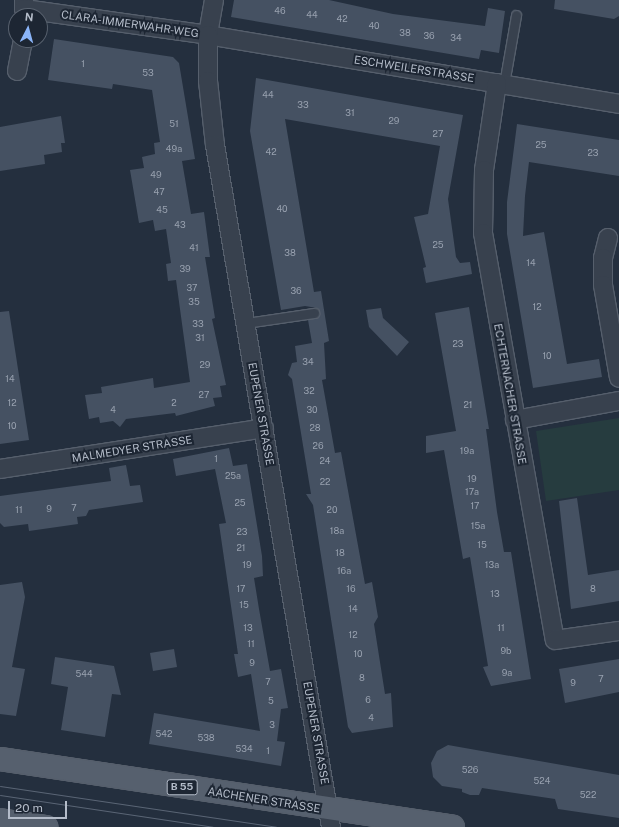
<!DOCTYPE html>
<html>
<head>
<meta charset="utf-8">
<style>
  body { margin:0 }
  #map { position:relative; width:619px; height:827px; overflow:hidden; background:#242f3e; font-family:"Public Sans",sans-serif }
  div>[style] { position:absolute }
  .green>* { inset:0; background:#263c3f }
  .building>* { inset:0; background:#455162 }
  .roads { filter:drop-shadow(1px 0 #565f6c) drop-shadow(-1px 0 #565f6c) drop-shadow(0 1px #565f6c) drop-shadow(0 -1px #565f6c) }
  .service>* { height:9px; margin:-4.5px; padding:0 4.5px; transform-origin:4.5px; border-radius:4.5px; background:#38414e }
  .minor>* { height:18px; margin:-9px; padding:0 9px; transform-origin:9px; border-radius:9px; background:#38414e }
  .primary>* { height:22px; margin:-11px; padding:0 11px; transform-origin:11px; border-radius:11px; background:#56606e }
  .tram>* { height:1px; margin:-0.5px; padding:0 0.5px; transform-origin:0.5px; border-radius:0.5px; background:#5a6575 }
  span { translate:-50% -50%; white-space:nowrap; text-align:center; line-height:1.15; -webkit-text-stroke:4px #1d2633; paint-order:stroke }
  .number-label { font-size:9px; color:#98a1af }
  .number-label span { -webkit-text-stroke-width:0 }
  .shield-label span { padding:1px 3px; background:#1d2633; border:1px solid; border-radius:3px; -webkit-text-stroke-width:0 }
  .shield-label { font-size:10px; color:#b4bcc9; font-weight:700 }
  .street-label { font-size:11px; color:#b4bcc9 }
  .north { position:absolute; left:8px; top:8px; width:40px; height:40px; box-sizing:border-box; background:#1d2633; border:1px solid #59626f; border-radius:50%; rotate:6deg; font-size:11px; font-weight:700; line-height:16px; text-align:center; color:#b4bcc9 }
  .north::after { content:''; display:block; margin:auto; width:14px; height:18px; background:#8ab4f8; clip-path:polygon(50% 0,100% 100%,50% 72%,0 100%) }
  .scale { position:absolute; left:8px; top:801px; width:59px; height:18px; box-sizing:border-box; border:2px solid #b4bcc9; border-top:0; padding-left:5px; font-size:12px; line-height:14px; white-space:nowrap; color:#b4bcc9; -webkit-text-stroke:3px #1d2633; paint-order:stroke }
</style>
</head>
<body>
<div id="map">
  <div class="green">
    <div style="clip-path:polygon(619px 418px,619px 490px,546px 501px,536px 431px)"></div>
  </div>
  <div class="building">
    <div style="clip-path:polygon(234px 0,329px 0,393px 14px,485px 26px,488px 8px,505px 11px,499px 53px,481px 50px,479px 59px,231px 17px)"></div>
    <div style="clip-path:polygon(555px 0,619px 0,619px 16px,614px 19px,554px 9px)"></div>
    <div style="clip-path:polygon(54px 39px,173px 57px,179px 63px,195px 159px,182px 161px,191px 214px,204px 212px,210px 257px,205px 257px,215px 318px,212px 319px,226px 385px,220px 386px,222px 397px,213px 398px,215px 406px,176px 416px,175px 413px,126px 419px,120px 427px,113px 421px,100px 423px,99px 417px,89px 419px,85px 395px,102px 393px,101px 387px,153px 378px,154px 388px,190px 382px,176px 280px,168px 281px,166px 264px,171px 263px,166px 229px,155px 231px,153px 220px,139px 223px,130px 170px,144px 168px,142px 157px,155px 154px,154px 143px,160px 142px,152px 90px,113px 84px,112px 89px,48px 80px)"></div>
    <div style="clip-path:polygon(256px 78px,463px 115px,448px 199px,456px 257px,460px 263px,470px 262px,472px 274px,426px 283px,423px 268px,426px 267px,414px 217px,428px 214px,440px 146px,285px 119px,314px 292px,321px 291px,329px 341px,324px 343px,326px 379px,322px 380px,335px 453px,341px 452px,365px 584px,372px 582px,378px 617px,374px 624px,385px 694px,391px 693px,393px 727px,352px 733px,348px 727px,313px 505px,306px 494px,311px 494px,299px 421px,292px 379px,288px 375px,292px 363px,297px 362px,295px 346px,312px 343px,308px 320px,317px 318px,320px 313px,317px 308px,305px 306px,281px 310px,250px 131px)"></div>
    <div style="clip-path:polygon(61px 116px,65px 143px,61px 143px,62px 152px,44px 155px,45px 164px,0 171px,0 127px)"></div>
    <div style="clip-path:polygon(517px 124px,619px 140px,619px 176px,529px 162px,525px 196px,523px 236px,544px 232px,567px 364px,599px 359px,602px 377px,533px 388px,507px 234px,507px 202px)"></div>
    <div style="clip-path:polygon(469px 307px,489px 429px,486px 429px,497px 512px,504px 552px,511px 552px,531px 679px,491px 686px,483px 667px,488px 666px,470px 557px,463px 559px,444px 450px,426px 453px,426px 436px,456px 431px,435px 313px)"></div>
    <div style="clip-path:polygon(381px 308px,383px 318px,409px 342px,397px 356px,369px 327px,366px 310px)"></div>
    <div style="clip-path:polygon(9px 311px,29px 440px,0 444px,0 312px)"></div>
    <div style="clip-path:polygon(229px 448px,233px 466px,247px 464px,262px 556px,263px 576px,254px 578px,259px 609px,270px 671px,281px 669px,288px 708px,281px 709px,277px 741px,285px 742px,281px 766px,149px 744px,154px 713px,260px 731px,251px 674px,238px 677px,234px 654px,238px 654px,219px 524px,226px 523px,215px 469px,176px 476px,173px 459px)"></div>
    <div style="clip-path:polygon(126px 465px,130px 486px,140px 485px,143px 502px,89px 510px,86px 516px,77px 517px,78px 524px,29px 531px,28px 524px,4px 527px,0 523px,0 496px,111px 481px,109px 468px)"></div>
    <div style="clip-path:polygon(577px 498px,588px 575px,619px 570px,619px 601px,571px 609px,559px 501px)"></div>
    <div style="clip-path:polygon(22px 582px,25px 597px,12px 667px,25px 669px,16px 716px,0 714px,0 585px)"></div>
    <div style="clip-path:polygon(174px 649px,177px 667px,153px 671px,150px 653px)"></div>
    <div style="clip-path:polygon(55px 657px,114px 666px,121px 695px,112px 694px,105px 737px,61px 730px,68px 687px,51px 684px)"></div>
    <div style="clip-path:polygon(619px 659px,619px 692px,565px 703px,559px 669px)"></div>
    <div style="clip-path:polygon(448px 745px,619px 775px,619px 818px,558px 809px,555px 799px,482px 788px,479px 795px,470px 795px,462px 792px,462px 789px,442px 786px,433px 777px,431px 763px,437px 751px)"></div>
  </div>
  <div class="roads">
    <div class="service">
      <div style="left:504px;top:84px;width:70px;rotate:-80.1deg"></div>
      <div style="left:246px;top:323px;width:69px;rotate:-8.4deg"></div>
    </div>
    <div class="minor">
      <div style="left:24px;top:0;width:9px;rotate:90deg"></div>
      <div style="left:24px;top:9px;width:186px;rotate:8deg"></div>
      <div style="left:208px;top:35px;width:417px;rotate:9.5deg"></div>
      <div style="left:214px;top:0;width:36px;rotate:100deg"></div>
      <div style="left:208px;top:35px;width:46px;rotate:90deg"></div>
      <div style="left:208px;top:81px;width:64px;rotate:83.8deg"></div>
      <div style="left:215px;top:145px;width:692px;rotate:80.35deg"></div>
      <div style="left:17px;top:71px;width:32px;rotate:-79deg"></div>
      <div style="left:497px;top:83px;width:88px;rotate:98.5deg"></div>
      <div style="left:484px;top:170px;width:63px;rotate:90.9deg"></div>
      <div style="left:483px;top:233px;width:413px;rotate:80deg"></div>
      <div style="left:555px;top:640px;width:65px;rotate:-8deg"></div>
      <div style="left:608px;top:238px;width:21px;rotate:104deg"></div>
      <div style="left:603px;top:258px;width:27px;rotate:90deg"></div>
      <div style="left:603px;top:285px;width:94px;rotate:80.2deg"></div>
      <div style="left:515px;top:420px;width:106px;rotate:-10.4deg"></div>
      <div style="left:0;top:469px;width:267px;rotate:-8.8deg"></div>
    </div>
    <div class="primary">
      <div style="left:0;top:759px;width:458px;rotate:8.5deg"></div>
      <div style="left:0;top:820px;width:47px;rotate:8.7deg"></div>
    </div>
  </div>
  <div class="tram">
    <div style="left:0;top:786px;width:279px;rotate:8.4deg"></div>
    <div style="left:0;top:795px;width:215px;rotate:8.5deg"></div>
  </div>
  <div class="number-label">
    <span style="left:280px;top:11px">46</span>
    <span style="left:312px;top:15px">44</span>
    <span style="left:342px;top:19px">42</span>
    <span style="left:374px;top:26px">40</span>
    <span style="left:405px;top:33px">38</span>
    <span style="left:429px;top:36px">36</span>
    <span style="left:456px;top:38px">34</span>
    <span style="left:83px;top:64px">1</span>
    <span style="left:148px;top:73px">53</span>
    <span style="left:268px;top:95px">44</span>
    <span style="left:303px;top:105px">33</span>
    <span style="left:350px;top:113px">31</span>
    <span style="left:394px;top:121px">29</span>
    <span style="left:174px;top:124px">51</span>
    <span style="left:438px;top:134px">27</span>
    <span style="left:541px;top:145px">25</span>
    <span style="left:174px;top:149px">49a</span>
    <span style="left:271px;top:152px">42</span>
    <span style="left:593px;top:153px">23</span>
    <span style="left:156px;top:175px">49</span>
    <span style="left:159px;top:192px">47</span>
    <span style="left:282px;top:209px">40</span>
    <span style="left:162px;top:210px">45</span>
    <span style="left:180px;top:225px">43</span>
    <span style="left:438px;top:245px">25</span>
    <span style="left:194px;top:248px">41</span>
    <span style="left:290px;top:253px">38</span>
    <span style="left:531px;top:263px">14</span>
    <span style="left:185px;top:269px">39</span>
    <span style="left:192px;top:288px">37</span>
    <span style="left:296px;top:291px">36</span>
    <span style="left:194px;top:302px">35</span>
    <span style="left:537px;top:307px">12</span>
    <span style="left:198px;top:324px">33</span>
    <span style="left:200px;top:338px">31</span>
    <span style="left:458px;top:344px">23</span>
    <span style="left:547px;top:356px">10</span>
    <span style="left:308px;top:362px">34</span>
    <span style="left:205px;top:365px">29</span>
    <span style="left:10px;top:379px">14</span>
    <span style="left:309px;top:391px">32</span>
    <span style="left:204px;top:395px">27</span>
    <span style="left:12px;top:403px">12</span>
    <span style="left:174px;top:403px">2</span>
    <span style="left:468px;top:405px">21</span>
    <span style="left:113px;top:410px">4</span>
    <span style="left:312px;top:410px">30</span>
    <span style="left:12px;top:426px">10</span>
    <span style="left:315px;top:428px">28</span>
    <span style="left:318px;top:446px">26</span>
    <span style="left:467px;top:451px">19a</span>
    <span style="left:216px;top:459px">1</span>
    <span style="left:325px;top:461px">24</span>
    <span style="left:233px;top:476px">25a</span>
    <span style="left:472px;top:479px">19</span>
    <span style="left:325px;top:482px">22</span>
    <span style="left:472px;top:492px">17a</span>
    <span style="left:240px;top:503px">25</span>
    <span style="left:475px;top:506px">17</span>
    <span style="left:74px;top:508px">7</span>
    <span style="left:49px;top:509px">9</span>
    <span style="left:19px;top:510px">11</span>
    <span style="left:332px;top:510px">20</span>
    <span style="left:478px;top:526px">15a</span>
    <span style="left:337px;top:531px">18a</span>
    <span style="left:242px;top:532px">23</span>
    <span style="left:482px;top:545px">15</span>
    <span style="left:241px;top:548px">21</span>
    <span style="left:340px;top:553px">18</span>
    <span style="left:247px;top:565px">19</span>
    <span style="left:492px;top:565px">13a</span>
    <span style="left:344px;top:571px">16a</span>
    <span style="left:241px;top:589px">17</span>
    <span style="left:351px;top:589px">16</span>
    <span style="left:593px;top:589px">8</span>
    <span style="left:495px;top:594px">13</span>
    <span style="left:244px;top:605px">15</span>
    <span style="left:353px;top:609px">14</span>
    <span style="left:248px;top:628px">13</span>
    <span style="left:501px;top:628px">11</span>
    <span style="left:353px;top:635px">12</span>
    <span style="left:251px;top:644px">11</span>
    <span style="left:506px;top:651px">9b</span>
    <span style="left:358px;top:654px">10</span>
    <span style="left:252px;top:663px">9</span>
    <span style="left:507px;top:673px">9a</span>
    <span style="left:84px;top:674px">544</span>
    <span style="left:362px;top:678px">8</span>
    <span style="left:601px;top:679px">7</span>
    <span style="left:268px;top:682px">7</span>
    <span style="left:573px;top:683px">9</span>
    <span style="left:368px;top:700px">6</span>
    <span style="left:271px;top:701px">5</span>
    <span style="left:371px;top:718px">4</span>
    <span style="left:272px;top:725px">3</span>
    <span style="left:164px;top:734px">542</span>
    <span style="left:206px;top:738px">538</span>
    <span style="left:244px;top:749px">534</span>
    <span style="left:268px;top:751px">1</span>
    <span style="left:470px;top:770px">526</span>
    <span style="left:542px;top:781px">524</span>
    <span style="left:588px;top:795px">522</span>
  </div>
  <div class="shield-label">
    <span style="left:182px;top:787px">B 55</span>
  </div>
  <div class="street-label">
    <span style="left:130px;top:24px;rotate:8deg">CLARA-IMMERWAHR-WEG</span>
    <span style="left:414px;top:69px;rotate:9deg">ESCHWEILERSTRASSE</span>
    <span style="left:510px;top:394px;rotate:80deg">ECHTERNACHER STRASSE</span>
    <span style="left:261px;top:414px;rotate:80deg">EUPENER STRASSE</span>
    <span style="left:132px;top:449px;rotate:-9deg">MALMEDYER STRASSE</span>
    <span style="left:316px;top:733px;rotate:80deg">EUPENER STRASSE</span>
    <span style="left:264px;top:800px;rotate:9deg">AACHENER STRASSE</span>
  </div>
  <div class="north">N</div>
  <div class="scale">20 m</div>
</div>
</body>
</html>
